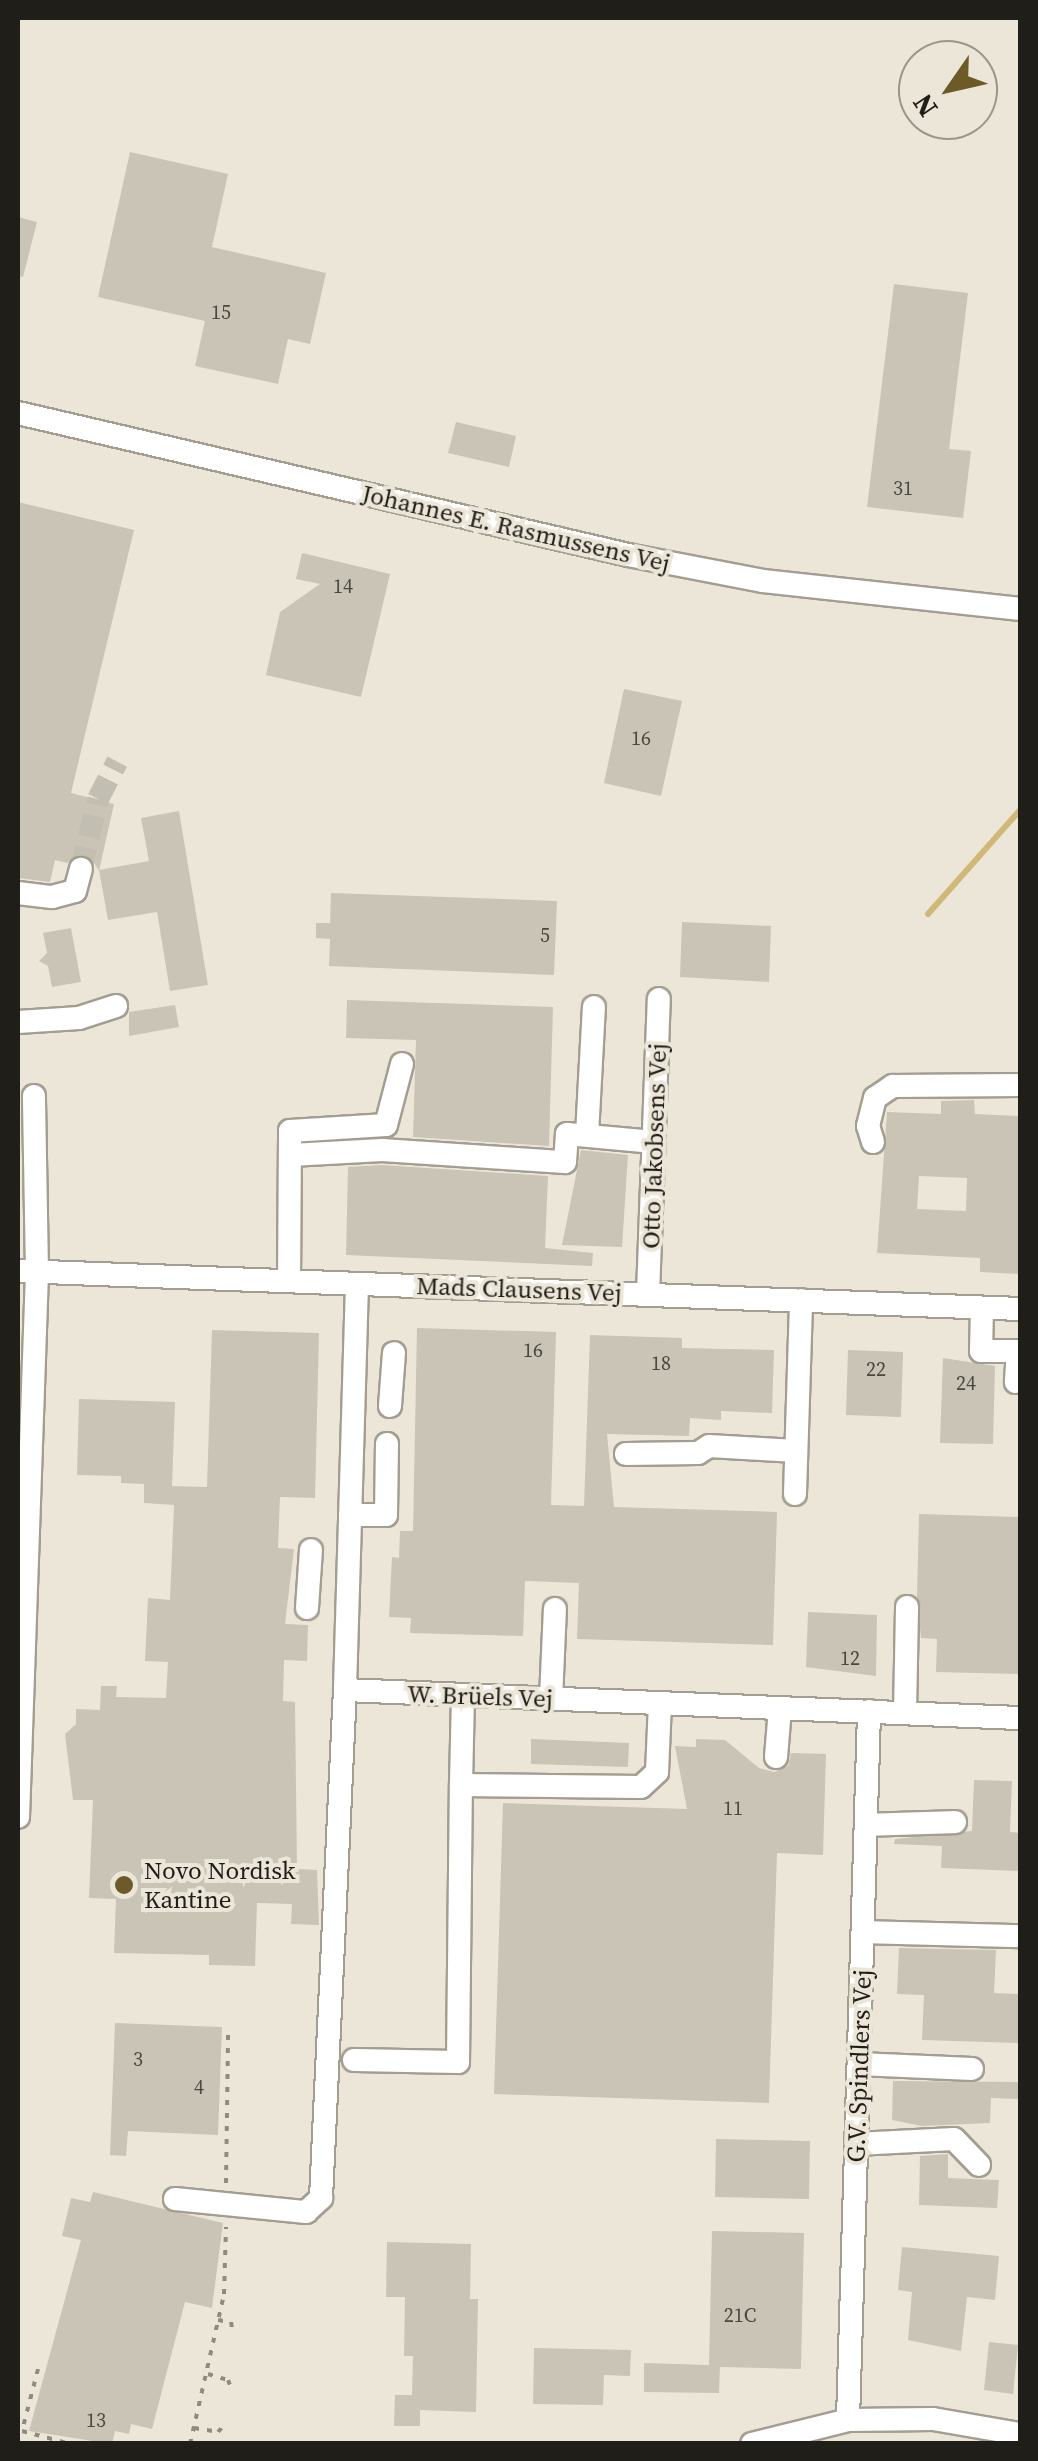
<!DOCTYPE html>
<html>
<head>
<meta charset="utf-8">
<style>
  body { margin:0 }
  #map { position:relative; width:1038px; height:2461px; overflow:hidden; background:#ece6d8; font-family:"Source Serif 4",serif }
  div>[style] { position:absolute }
  .stream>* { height:6px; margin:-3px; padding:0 3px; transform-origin:3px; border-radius:3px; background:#cfb878 }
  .building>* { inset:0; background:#cac4b6 }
  .minor-tunnel>* { height:22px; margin-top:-11px; transform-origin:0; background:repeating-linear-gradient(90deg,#c3beb2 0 22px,transparent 0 33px) }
  .path>* { height:4px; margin-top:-2px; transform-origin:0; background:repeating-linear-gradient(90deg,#8f8b81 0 5px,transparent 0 13px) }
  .roads { filter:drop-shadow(2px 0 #a39e90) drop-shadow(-2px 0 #a39e90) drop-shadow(0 2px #a39e90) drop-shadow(0 -2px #a39e90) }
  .minor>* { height:22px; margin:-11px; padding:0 11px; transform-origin:11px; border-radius:11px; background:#fff }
  .dots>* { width:28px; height:28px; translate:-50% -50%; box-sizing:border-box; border:5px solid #ece6d8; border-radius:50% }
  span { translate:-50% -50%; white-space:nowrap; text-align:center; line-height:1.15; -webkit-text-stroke:8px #ece6d8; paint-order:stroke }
  .number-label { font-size:20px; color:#4a4840 }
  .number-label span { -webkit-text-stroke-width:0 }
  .street-label { font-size:25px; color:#201e19 }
  .poi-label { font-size:25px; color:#201e19 }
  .left { translate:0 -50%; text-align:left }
  .frame { position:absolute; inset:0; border:20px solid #201e19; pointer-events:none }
  .north { position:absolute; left:898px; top:40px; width:100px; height:100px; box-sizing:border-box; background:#ece6d8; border:2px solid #9a968c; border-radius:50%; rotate:236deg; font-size:28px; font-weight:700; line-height:40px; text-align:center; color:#201e19 }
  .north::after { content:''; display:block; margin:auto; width:35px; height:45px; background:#6c5b28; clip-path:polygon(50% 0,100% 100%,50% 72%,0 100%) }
</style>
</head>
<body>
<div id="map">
  <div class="stream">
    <div style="left:928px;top:914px;width:139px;rotate:-48.5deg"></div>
  </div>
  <div class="building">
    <div style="clip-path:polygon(130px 152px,228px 174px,212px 247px,326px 273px,310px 344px,288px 339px,278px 384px,195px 366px,205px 321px,98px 297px)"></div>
    <div style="clip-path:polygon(18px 217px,37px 222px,23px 277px,18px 276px)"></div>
    <div style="clip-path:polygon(894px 284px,968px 293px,949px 449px,971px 451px,963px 518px,867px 507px)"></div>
    <div style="clip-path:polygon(456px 422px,516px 436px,509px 467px,448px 453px)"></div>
    <div style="clip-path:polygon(18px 502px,134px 530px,71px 793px,114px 804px,99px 871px,91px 858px,78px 854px,67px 863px,55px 860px,50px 882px,18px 878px)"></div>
    <div style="clip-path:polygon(302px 553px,390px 574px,361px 697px,266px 675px,280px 612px,320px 584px,296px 579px)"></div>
    <div style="clip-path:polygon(624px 689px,682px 701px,661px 796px,604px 783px)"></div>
    <div style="clip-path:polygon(179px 811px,208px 985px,170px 991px,157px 912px,108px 920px,99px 870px,149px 861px,141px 818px)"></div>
    <div style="clip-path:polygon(331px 893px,557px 901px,554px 975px,329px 966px,330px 939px,316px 938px,316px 923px,330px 923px)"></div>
    <div style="clip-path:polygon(682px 922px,771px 926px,769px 982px,680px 977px)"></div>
    <div style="clip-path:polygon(71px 928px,81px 982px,52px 987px,48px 966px,39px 961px,47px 953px,43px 933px)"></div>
    <div style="clip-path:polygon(347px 1000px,553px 1007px,549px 1146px,413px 1137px,416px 1040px,346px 1038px)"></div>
    <div style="clip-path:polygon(175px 1005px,179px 1027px,129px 1036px,129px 1012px)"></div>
    <div style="clip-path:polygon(evenodd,974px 1100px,975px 1114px,1020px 1116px,1020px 1274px,980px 1272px,980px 1258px,877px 1253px,887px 1112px,941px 1114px,941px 1101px,974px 1100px,919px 1176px,967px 1178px,966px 1211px,917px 1209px,919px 1176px)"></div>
    <div style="clip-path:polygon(581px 1150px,628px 1155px,622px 1247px,562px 1245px)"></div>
    <div style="clip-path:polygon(382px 1165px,548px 1176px,545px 1248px,593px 1253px,592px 1266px,346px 1255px,348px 1167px)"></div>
    <div style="clip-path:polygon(417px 1328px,556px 1332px,551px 1505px,584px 1506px,590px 1335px,682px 1338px,682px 1348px,774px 1350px,772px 1413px,721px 1411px,721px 1420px,690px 1418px,689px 1436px,607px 1434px,614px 1507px,777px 1512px,773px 1645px,577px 1639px,579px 1583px,525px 1581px,523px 1636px,410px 1633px,411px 1618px,389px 1617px,392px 1557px,399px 1558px,400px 1531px,413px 1531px)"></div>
    <div style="clip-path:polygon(212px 1330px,319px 1333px,315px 1498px,280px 1497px,278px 1548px,294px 1549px,285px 1624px,308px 1625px,307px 1661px,284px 1660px,283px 1701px,295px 1702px,297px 1869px,317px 1870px,319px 1925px,291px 1924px,292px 1904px,257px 1903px,255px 1966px,209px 1965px,209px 1955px,114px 1953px,116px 1899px,89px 1898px,93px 1800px,73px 1800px,65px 1734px,76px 1724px,76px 1709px,100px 1710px,101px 1686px,117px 1686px,116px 1697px,166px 1698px,168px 1662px,145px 1661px,148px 1598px,170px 1600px,174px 1505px,144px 1503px,144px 1484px,121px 1483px,121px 1476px,77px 1475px,79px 1399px,175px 1402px,172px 1486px,207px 1487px)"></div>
    <div style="clip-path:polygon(848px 1350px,903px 1352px,901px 1417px,846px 1415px)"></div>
    <div style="clip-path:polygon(943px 1358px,995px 1366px,993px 1444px,940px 1443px)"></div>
    <div style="clip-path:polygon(919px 1514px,1020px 1517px,1020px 1674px,936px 1672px,937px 1639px,921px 1638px,917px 1596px)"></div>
    <div style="clip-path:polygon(808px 1612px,877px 1615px,876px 1676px,806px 1667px)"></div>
    <div style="clip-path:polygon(531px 1739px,629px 1743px,628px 1767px,531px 1764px)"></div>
    <div style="clip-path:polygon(696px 1739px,725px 1740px,759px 1768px,774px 1772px,788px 1766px,791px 1753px,826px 1754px,823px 1855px,777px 1853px,769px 2103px,494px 2094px,503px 1803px,687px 1809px,675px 1746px,696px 1747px)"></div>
    <div style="clip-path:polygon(974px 1780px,1012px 1781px,1010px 1832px,1020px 1833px,1020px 1871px,941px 1868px,942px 1846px,894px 1844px,895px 1839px,972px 1831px)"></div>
    <div style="clip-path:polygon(899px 1948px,996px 1950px,994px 1993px,1020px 1994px,1018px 2043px,922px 2040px,924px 1995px,897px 1994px)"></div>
    <div style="clip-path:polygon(115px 2023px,222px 2027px,218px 2135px,128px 2131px,126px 2156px,110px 2155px)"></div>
    <div style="clip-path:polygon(893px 2081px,1020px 2082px,1020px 2099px,991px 2098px,990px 2123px,922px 2126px,892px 2120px)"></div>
    <div style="clip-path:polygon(716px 2139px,810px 2141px,809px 2199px,715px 2197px)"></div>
    <div style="clip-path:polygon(948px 2154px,948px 2178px,999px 2180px,997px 2208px,919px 2205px,920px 2156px)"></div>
    <div style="clip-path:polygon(93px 2192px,223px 2223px,212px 2308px,185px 2302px,152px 2429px,131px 2424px,129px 2434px,115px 2431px,112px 2444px,29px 2431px,81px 2240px,62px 2236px,71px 2198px,90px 2202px)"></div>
    <div style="clip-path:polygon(712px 2231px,804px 2233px,801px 2369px,720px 2367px,719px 2393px,644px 2392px,644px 2363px,709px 2365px)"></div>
    <div style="clip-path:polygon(387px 2242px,471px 2244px,470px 2299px,478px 2299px,476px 2412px,420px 2410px,420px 2426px,394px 2426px,395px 2395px,412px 2395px,413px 2356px,404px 2356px,405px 2297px,386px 2297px)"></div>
    <div style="clip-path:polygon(902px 2247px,999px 2256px,995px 2300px,967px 2297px,961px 2351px,908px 2340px,912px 2292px,898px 2290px)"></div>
    <div style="clip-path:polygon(989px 2342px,1018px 2345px,1013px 2394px,984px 2390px)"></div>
    <div style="clip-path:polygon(534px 2348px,631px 2350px,630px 2376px,604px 2375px,603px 2405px,533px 2404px)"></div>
  </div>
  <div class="minor-tunnel">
    <div style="left:81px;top:869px;width:72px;rotate:-76.3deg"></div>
    <div style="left:98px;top:799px;width:42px;rotate:-62.8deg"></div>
  </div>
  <div class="path">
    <div style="left:226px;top:2183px;width:151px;rotate:-89.2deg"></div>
    <div style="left:218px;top:2320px;width:13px;rotate:9deg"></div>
    <div style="left:231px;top:2322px;width:11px;rotate:80deg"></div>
    <div style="left:38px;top:2369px;width:64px;rotate:104.5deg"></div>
    <div style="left:22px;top:2431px;width:51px;rotate:14.9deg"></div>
    <div style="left:208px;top:2374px;width:21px;rotate:17deg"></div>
    <div style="left:228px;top:2380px;width:9px;rotate:69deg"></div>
    <div style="left:194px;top:2428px;width:24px;rotate:9deg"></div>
    <div style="left:218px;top:2432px;width:11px;rotate:-49deg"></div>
    <div style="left:190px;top:2444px;width:154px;rotate:-77.2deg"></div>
    <div style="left:224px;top:2294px;width:67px;rotate:-88.3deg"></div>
  </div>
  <div class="roads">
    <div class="minor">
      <div style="left:18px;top:413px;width:626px;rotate:13.1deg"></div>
      <div style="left:628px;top:555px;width:137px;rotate:10.9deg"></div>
      <div style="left:763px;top:581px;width:259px;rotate:6.2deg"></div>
      <div style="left:18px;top:893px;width:34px;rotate:7deg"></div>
      <div style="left:52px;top:897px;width:24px;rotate:-15deg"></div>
      <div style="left:75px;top:891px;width:23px;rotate:-75deg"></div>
      <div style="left:18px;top:1022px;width:61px;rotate:-3.8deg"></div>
      <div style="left:79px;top:1018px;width:39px;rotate:-18deg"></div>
      <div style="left:587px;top:1135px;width:128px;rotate:-86.9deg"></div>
      <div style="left:873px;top:1142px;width:17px;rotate:-107deg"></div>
      <div style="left:868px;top:1126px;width:29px;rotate:-76deg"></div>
      <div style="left:875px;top:1098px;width:22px;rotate:-34deg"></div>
      <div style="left:893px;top:1086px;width:127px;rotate:-0.5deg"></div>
      <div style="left:291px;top:1155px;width:91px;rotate:-3.1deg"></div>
      <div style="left:382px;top:1150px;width:183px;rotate:3.8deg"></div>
      <div style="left:565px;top:1162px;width:28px;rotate:-86deg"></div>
      <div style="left:567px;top:1134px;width:87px;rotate:5.3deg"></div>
      <div style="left:18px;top:1271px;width:1003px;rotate:2.17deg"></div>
      <div style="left:289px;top:1281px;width:150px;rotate:-89.6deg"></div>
      <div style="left:290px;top:1131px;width:96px;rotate:-3.6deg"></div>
      <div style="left:386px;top:1125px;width:63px;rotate:-75.3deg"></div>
      <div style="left:357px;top:1284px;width:406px;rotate:91.7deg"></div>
      <div style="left:345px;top:1690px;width:676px;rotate:2.38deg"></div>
      <div style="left:648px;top:1294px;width:295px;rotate:-87.9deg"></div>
      <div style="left:982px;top:1308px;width:43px;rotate:91.3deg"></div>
      <div style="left:981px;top:1351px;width:37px"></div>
      <div style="left:1018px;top:1351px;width:31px;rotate:94deg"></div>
      <div style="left:390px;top:1406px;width:53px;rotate:-85.7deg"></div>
      <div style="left:626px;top:1454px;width:72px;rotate:-0.8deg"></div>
      <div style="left:698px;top:1453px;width:13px;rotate:-32deg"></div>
      <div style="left:709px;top:1446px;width:87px;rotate:3.3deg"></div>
      <div style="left:795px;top:1494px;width:194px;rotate:-88.2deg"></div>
      <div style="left:350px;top:1515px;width:36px"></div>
      <div style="left:386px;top:1515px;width:71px;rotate:-89.2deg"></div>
      <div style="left:307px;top:1608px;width:58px;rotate:-86.1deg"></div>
      <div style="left:463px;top:1696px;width:89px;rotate:91.3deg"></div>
      <div style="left:461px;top:1785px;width:180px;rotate:0.6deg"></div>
      <div style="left:641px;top:1787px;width:22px;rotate:-43deg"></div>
      <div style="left:657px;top:1772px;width:69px;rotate:-87.5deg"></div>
      <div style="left:551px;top:1699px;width:90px;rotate:-87.5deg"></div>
      <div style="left:905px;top:1713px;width:106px;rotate:-88.9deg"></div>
      <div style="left:776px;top:1757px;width:49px;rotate:-85.3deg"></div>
      <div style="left:18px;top:1817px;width:545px;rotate:-88deg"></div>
      <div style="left:37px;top:1272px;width:176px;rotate:-91deg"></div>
      <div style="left:866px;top:1825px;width:89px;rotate:-1.9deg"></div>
      <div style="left:863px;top:1932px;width:157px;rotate:1.5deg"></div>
      <div style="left:354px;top:2060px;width:104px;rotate:1.1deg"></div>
      <div style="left:458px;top:2062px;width:277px;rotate:-89.4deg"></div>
      <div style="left:859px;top:2064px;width:113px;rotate:2.5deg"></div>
      <div style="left:856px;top:2144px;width:98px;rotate:-2.9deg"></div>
      <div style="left:954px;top:2139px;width:36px;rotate:46deg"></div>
      <div style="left:175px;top:2199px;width:132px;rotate:5.7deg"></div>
      <div style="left:306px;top:2212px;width:21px;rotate:-43deg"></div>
      <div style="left:321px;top:2198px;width:509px;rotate:-87.3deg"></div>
      <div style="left:848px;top:2420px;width:709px;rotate:-88.3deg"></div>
      <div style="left:752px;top:2444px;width:99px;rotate:-14deg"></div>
      <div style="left:848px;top:2420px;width:85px;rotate:-0.7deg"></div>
      <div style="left:933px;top:2419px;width:88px;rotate:9.8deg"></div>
    </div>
  </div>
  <div class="dots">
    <div style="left:124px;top:1885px;background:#6c5b28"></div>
  </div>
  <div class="number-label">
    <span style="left:221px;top:312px">15</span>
    <span style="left:903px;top:488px">31</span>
    <span style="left:343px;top:586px">14</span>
    <span style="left:641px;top:738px">16</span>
    <span style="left:545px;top:935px">5</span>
    <span style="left:533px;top:1350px">16</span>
    <span style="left:661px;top:1363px">18</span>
    <span style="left:876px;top:1369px">22</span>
    <span style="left:966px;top:1383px">24</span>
    <span style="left:850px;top:1658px">12</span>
    <span style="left:733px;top:1808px">11</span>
    <span style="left:138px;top:2059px">3</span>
    <span style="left:199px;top:2087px">4</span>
    <span style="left:740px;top:2315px">21C</span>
    <span style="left:96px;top:2420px">13</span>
  </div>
  <div class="street-label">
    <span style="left:516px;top:528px;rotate:13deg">Johannes E. Rasmussens Vej</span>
    <span style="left:654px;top:1146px;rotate:-88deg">Otto Jakobsens Vej</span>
    <span style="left:519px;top:1289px;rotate:2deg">Mads Clausens Vej</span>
    <span style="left:480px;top:1696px;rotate:2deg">W. Brüels Vej</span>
    <span style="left:859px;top:2066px;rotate:-88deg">G.V. Spindlers Vej</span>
  </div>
  <div class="poi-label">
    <span class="left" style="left:144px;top:1885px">Novo Nordisk<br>Kantine</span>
  </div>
  <div class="frame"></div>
  <div class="north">N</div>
</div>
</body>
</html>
